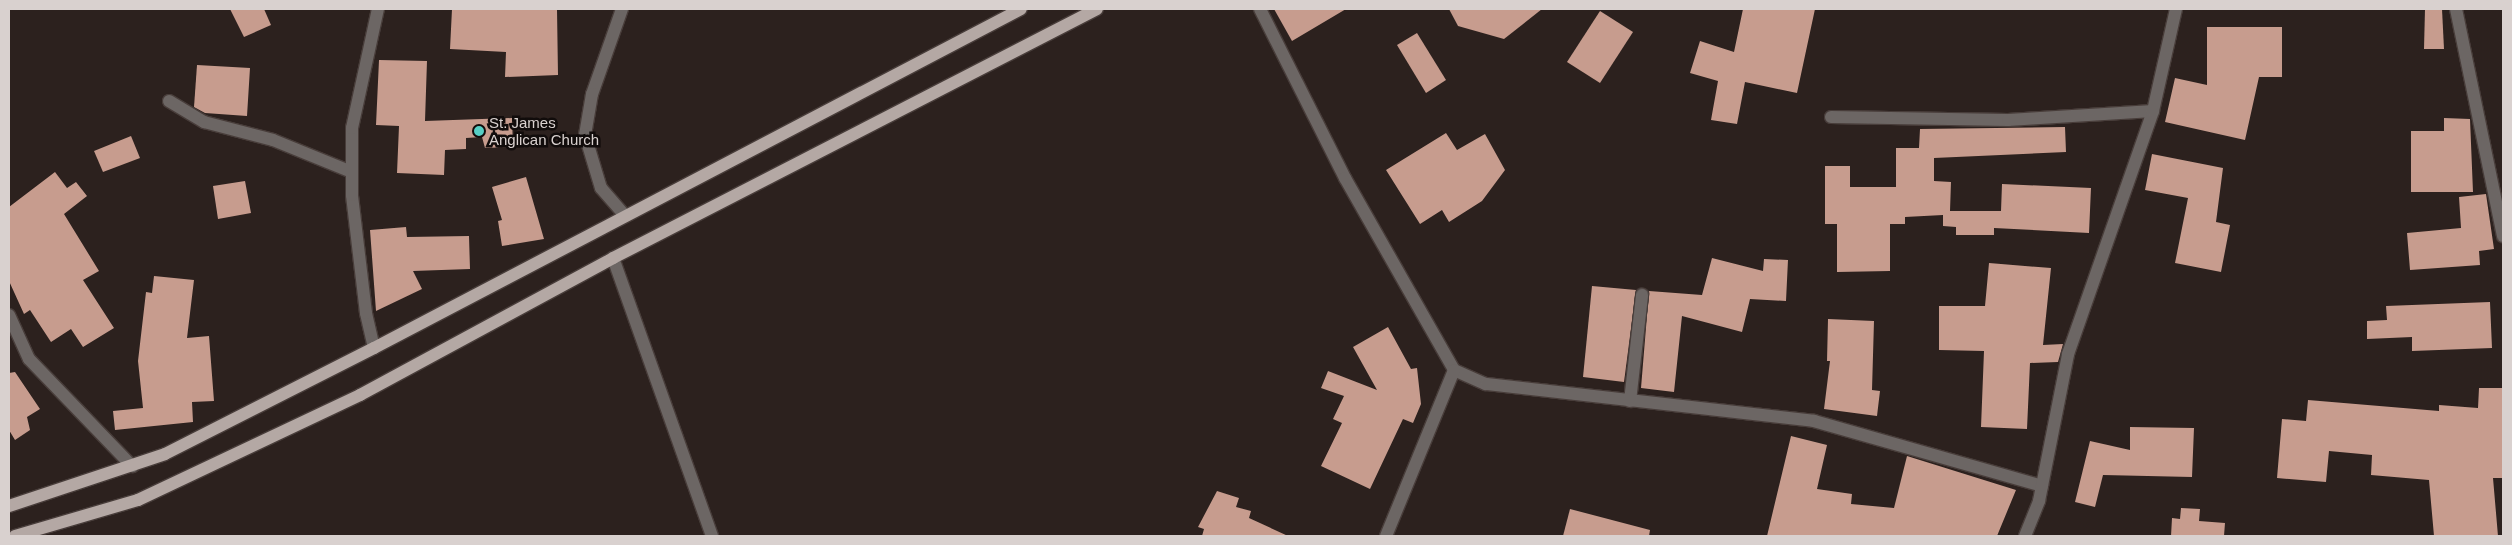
<!DOCTYPE html>
<html>
<head>
<meta charset="utf-8">
<style>
  body { margin:0 }
  #map { position:relative; width:2512px; height:545px; overflow:hidden; background:#2c211e; font-family:Arial,sans-serif }
  div>[style] { position:absolute }
  .building>* { inset:0; background:#c79c8e }
  .roads { filter:drop-shadow(1px 0 #483d3a) drop-shadow(-1px 0 #483d3a) drop-shadow(0 1px #483d3a) drop-shadow(0 -1px #483d3a) }
  .minor>* { height:12px; margin:-6px; padding:0 6px; transform-origin:6px; border-radius:6px; background:#6c6664 }
  .major>* { height:12px; margin:-6px; padding:0 6px; transform-origin:6px; border-radius:6px; background:#b4a8a4 }
  .dots>* { width:14px; height:14px; translate:-50% -50%; box-sizing:border-box; border:2px solid #110c0b; border-radius:50% }
  span { translate:-50% -50%; white-space:nowrap; text-align:center; line-height:1.15; -webkit-text-stroke:5px #110c0b; paint-order:stroke }
  .poi-label { font-size:15px; color:#d9d1cf }
  .left { translate:0 -50%; text-align:left }
  .frame { position:absolute; inset:0; border:10px solid #d9d1cf; pointer-events:none }
</style>
</head>
<body>
<div id="map">
  <div class="building">
    <div style="clip-path:polygon(230px 9px,264px 9px,271px 25px,244px 37px)"></div>
    <div style="clip-path:polygon(452px 9px,557px 9px,558px 75px,505px 77px,506px 52px,450px 49px)"></div>
    <div style="clip-path:polygon(1274px 9px,1346px 9px,1292px 41px)"></div>
    <div style="clip-path:polygon(1449px 9px,1542px 9px,1504px 39px,1458px 26px)"></div>
    <div style="clip-path:polygon(1743px 9px,1815px 9px,1797px 93px,1745px 82px,1737px 124px,1711px 120px,1718px 81px,1690px 73px,1700px 41px,1734px 52px)"></div>
    <div style="clip-path:polygon(2425px 9px,2442px 9px,2444px 49px,2424px 49px)"></div>
    <div style="clip-path:polygon(1600px 11px,1633px 32px,1600px 83px,1567px 62px)"></div>
    <div style="clip-path:polygon(2207px 27px,2282px 27px,2282px 77px,2259px 77px,2245px 140px,2165px 122px,2175px 78px,2207px 85px)"></div>
    <div style="clip-path:polygon(1417px 33px,1446px 80px,1426px 93px,1397px 45px)"></div>
    <div style="clip-path:polygon(379px 60px,427px 61px,425px 121px,512px 118px,513px 147px,485px 148px,482px 137px,466px 138px,466px 149px,445px 150px,444px 175px,397px 173px,399px 126px,376px 125px)"></div>
    <div style="clip-path:polygon(197px 65px,250px 68px,247px 116px,205px 113px,194px 107px)"></div>
    <div style="clip-path:polygon(2444px 118px,2470px 119px,2473px 192px,2411px 192px,2411px 131px,2444px 131px)"></div>
    <div style="clip-path:polygon(2065px 127px,2066px 152px,1934px 158px,1934px 181px,1951px 182px,1950px 211px,2001px 211px,2002px 184px,2091px 188px,2089px 233px,1994px 228px,1994px 235px,1956px 235px,1956px 227px,1943px 226px,1943px 215px,1905px 217px,1905px 224px,1890px 224px,1890px 271px,1837px 272px,1837px 224px,1825px 224px,1825px 166px,1850px 166px,1850px 187px,1896px 187px,1896px 148px,1919px 148px,1920px 129px)"></div>
    <div style="clip-path:polygon(1446px 133px,1457px 150px,1485px 134px,1505px 170px,1482px 201px,1449px 222px,1442px 210px,1420px 224px,1386px 170px)"></div>
    <div style="clip-path:polygon(131px 136px,140px 158px,103px 172px,94px 151px)"></div>
    <div style="clip-path:polygon(2152px 154px,2223px 168px,2216px 222px,2230px 225px,2221px 272px,2175px 263px,2188px 198px,2145px 190px)"></div>
    <div style="clip-path:polygon(55px 172px,67px 188px,76px 182px,87px 196px,64px 214px,99px 271px,83px 280px,114px 328px,83px 347px,71px 329px,51px 342px,30px 310px,24px 314px,9px 281px,9px 207px)"></div>
    <div style="clip-path:polygon(526px 177px,544px 239px,502px 246px,498px 221px,502px 220px,492px 187px)"></div>
    <div style="clip-path:polygon(245px 181px,251px 213px,218px 219px,213px 186px)"></div>
    <div style="clip-path:polygon(2486px 194px,2494px 249px,2479px 251px,2480px 265px,2410px 270px,2407px 233px,2461px 228px,2459px 197px)"></div>
    <div style="clip-path:polygon(406px 227px,407px 237px,469px 236px,470px 269px,413px 271px,422px 289px,376px 311px,370px 230px)"></div>
    <div style="clip-path:polygon(1712px 258px,1763px 271px,1764px 259px,1788px 260px,1786px 301px,1750px 299px,1742px 332px,1682px 316px,1674px 392px,1641px 388px,1649px 291px,1702px 295px)"></div>
    <div style="clip-path:polygon(1989px 263px,2051px 268px,2043px 345px,2063px 344px,2058px 362px,2030px 363px,2027px 429px,1981px 427px,1984px 351px,1939px 350px,1939px 306px,1985px 306px)"></div>
    <div style="clip-path:polygon(154px 276px,194px 280px,187px 338px,209px 336px,214px 401px,192px 402px,193px 422px,115px 430px,113px 411px,143px 408px,138px 361px,146px 292px,152px 293px)"></div>
    <div style="clip-path:polygon(1592px 286px,1636px 290px,1624px 382px,1583px 377px)"></div>
    <div style="clip-path:polygon(2490px 302px,2492px 348px,2412px 351px,2412px 337px,2367px 339px,2367px 321px,2387px 320px,2386px 306px)"></div>
    <div style="clip-path:polygon(1828px 319px,1874px 321px,1872px 390px,1880px 391px,1877px 416px,1824px 409px,1830px 361px,1827px 361px)"></div>
    <div style="clip-path:polygon(1388px 327px,1411px 369px,1417px 368px,1421px 404px,1413px 423px,1403px 419px,1370px 489px,1321px 466px,1342px 423px,1333px 419px,1344px 396px,1321px 388px,1328px 371px,1377px 390px,1353px 347px)"></div>
    <div style="clip-path:polygon(15px 372px,40px 409px,27px 417px,30px 430px,15px 440px,9px 430px,9px 373px)"></div>
    <div style="clip-path:polygon(2479px 388px,2503px 388px,2503px 478px,2493px 478px,2498px 536px,2434px 536px,2429px 480px,2371px 475px,2372px 455px,2329px 451px,2326px 482px,2277px 478px,2282px 419px,2306px 421px,2308px 400px,2439px 411px,2439px 405px,2478px 408px)"></div>
    <div style="clip-path:polygon(2130px 427px,2194px 428px,2192px 477px,2103px 475px,2095px 507px,2075px 502px,2090px 441px,2130px 450px)"></div>
    <div style="clip-path:polygon(1791px 436px,1827px 445px,1817px 489px,1852px 494px,1851px 504px,1894px 508px,1907px 456px,2016px 490px,1997px 536px,1767px 536px)"></div>
    <div style="clip-path:polygon(1217px 491px,1239px 498px,1236px 507px,1251px 511px,1249px 518px,1288px 536px,1202px 536px,1204px 529px,1198px 527px)"></div>
    <div style="clip-path:polygon(2181px 508px,2200px 509px,2199px 521px,2225px 523px,2224px 536px,2171px 536px,2172px 518px,2180px 519px)"></div>
    <div style="clip-path:polygon(1570px 509px,1650px 530px,1649px 536px,1563px 536px)"></div>
  </div>
  <div class="roads">
    <div class="minor">
      <div style="left:622px;top:9px;width:90px;rotate:109.4deg"></div>
      <div style="left:592px;top:94px;width:42px;rotate:99.7deg"></div>
      <div style="left:585px;top:135px;width:55px;rotate:73.2deg"></div>
      <div style="left:601px;top:188px;width:37px;rotate:49deg"></div>
      <div style="left:1260px;top:9px;width:189px;rotate:63.3deg"></div>
      <div style="left:1345px;top:178px;width:221px;rotate:60.4deg"></div>
      <div style="left:1454px;top:370px;width:35px;rotate:24deg"></div>
      <div style="left:1486px;top:384px;width:330px;rotate:6.4deg"></div>
      <div style="left:1814px;top:421px;width:237px;rotate:15.9deg"></div>
      <div style="left:2456px;top:9px;width:232px;rotate:78.3deg"></div>
      <div style="left:169px;top:101px;width:41px;rotate:31deg"></div>
      <div style="left:204px;top:122px;width:71px;rotate:14.6deg"></div>
      <div style="left:273px;top:140px;width:85px;rotate:22.1deg"></div>
      <div style="left:1831px;top:117px;width:177px;rotate:1deg"></div>
      <div style="left:2008px;top:120px;width:145px;rotate:-3.6deg"></div>
      <div style="left:613px;top:258px;width:295px;rotate:70.4deg"></div>
      <div style="left:9px;top:315px;width:48px;rotate:65.6deg"></div>
      <div style="left:29px;top:359px;width:149px;rotate:46.1deg"></div>
      <div style="left:374px;top:348px;width:36px;rotate:-103deg"></div>
      <div style="left:366px;top:313px;width:119px;rotate:-96.8deg"></div>
      <div style="left:352px;top:195px;width:67px;rotate:-90deg"></div>
      <div style="left:352px;top:128px;width:122px;rotate:-77.7deg"></div>
      <div style="left:1630px;top:401px;width:107px;rotate:-83.5deg"></div>
      <div style="left:1386px;top:536px;width:179px;rotate:-67.7deg"></div>
      <div style="left:2025px;top:536px;width:38px;rotate:-68deg"></div>
      <div style="left:2039px;top:501px;width:150px;rotate:-78.8deg"></div>
      <div style="left:2068px;top:354px;width:257px;rotate:-70.7deg"></div>
      <div style="left:2153px;top:111px;width:105px;rotate:-77.3deg"></div>
    </div>
    <div class="major">
      <div style="left:9px;top:506px;width:164px;rotate:-18.4deg"></div>
      <div style="left:165px;top:454px;width:234px;rotate:-26.9deg"></div>
      <div style="left:374px;top:348px;width:730px;rotate:-27.65deg"></div>
      <div style="left:15px;top:536px;width:128px;rotate:-16.3deg"></div>
      <div style="left:138px;top:500px;width:246px;rotate:-25.3deg"></div>
      <div style="left:360px;top:395px;width:288px;rotate:-28.4deg"></div>
      <div style="left:613px;top:258px;width:544px;rotate:-27.22deg"></div>
    </div>
  </div>
  <div class="dots">
    <div style="left:479px;top:131px;background:#56cec4"></div>
  </div>
  <div class="poi-label">
    <span class="left" style="left:489px;top:131px">St. James<br>Anglican Church</span>
  </div>
  <div class="frame"></div>
</div>
</body>
</html>
